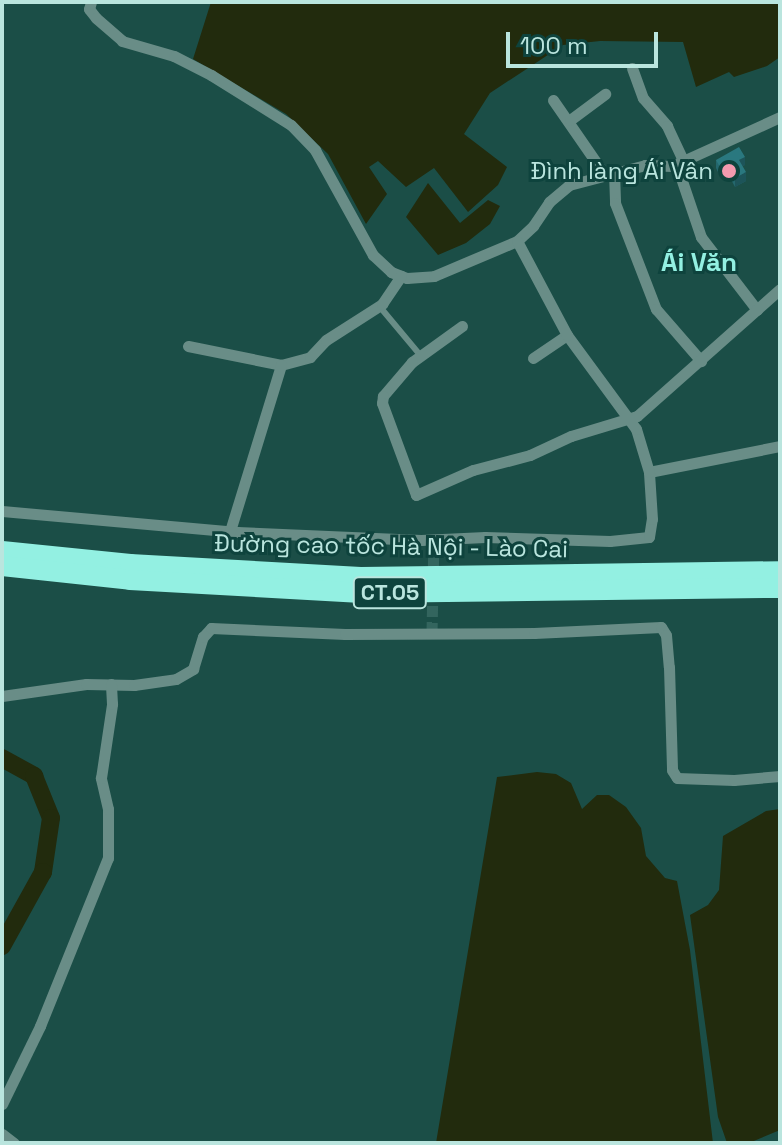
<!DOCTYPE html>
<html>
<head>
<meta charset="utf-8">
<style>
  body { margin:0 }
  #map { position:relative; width:782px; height:1145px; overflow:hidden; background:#1b4e47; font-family:"Space Grotesk",sans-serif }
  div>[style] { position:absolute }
  .water>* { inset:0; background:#222b0d }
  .river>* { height:18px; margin:-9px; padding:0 9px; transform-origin:9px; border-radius:9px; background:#222b0d }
  .street-tunnel>* { height:11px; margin-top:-5.5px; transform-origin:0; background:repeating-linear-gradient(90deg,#33655e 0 11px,transparent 0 16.5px) }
  .lane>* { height:6px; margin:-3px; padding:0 3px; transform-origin:3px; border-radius:3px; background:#698d87 }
  .street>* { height:11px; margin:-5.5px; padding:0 5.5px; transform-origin:5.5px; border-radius:5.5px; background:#698d87 }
  .highway>* { height:20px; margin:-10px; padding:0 10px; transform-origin:10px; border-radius:10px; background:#93f0e2 }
  .wall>* { inset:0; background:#24676d }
  .shaded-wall>* { inset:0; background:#1d5459 }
  .building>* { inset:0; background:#2a787f }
  .dots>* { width:22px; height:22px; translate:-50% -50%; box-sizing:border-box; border:4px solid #0e433d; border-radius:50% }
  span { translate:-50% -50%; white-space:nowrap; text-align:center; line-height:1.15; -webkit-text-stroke:6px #0e433d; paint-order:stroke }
  .shield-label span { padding:2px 6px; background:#0e433d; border:2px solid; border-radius:6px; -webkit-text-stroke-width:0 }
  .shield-label { font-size:22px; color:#bae5de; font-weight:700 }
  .poi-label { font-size:24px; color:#bae5de }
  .right { translate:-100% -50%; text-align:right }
  .street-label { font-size:24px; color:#bae5de }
  .neighbourhood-label { font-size:26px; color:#93f0e2; font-weight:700 }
  .frame { position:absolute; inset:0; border:4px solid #bae5de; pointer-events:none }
  .scale { position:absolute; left:506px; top:32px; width:152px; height:36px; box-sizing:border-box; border:4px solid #bae5de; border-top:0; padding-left:10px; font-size:24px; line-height:28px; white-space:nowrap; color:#bae5de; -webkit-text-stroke:6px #0e433d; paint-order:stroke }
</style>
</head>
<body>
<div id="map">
  <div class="water">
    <div style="clip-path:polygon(211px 2px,780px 2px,780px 57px,767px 66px,734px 77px,729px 72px,696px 87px,683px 42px,600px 41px,563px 45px,490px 93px,464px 134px,507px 167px,498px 185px,468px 212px,434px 168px,406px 187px,378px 161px,369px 167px,387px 194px,366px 224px,328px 154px,286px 114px,193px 59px)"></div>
    <div style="clip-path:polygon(428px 183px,460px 223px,488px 200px,500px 206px,490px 224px,466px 243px,438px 255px,406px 217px)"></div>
    <div style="clip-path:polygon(537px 772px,556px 774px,571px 783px,582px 809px,597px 795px,609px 795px,626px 807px,641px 828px,646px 856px,665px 878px,677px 881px,690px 950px,713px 1143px,436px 1143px,497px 777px)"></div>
    <div style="clip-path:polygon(780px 809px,780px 1130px,749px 1143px,727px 1143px,718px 1117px,690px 915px,708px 905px,719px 890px,723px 836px,766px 811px)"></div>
  </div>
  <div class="river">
    <div style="left:2px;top:758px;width:37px;rotate:29deg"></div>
    <div style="left:34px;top:776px;width:45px;rotate:68deg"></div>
    <div style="left:51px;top:818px;width:55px;rotate:98.4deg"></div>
    <div style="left:43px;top:872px;width:85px;rotate:119deg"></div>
  </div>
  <div class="street-tunnel">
    <div style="left:432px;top:633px;width:93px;rotate:-88.8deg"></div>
  </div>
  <div class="lane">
    <div style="left:380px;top:307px;width:64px;rotate:50.1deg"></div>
  </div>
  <div class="street">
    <div style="left:91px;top:2px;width:7px;rotate:106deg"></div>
    <div style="left:89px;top:9px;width:11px;rotate:52deg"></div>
    <div style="left:96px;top:18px;width:35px;rotate:41deg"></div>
    <div style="left:122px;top:41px;width:54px;rotate:16.1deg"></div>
    <div style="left:174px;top:56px;width:42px;rotate:27.2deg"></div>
    <div style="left:211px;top:75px;width:94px;rotate:32deg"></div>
    <div style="left:291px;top:125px;width:35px;rotate:46deg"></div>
    <div style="left:315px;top:150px;width:120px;rotate:61.1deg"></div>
    <div style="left:373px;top:255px;width:25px;rotate:43deg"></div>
    <div style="left:391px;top:272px;width:17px;rotate:21deg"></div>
    <div style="left:407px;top:278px;width:27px;rotate:-4deg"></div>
    <div style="left:434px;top:276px;width:90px;rotate:-22.9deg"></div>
    <div style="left:517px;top:241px;width:22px;rotate:-43deg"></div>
    <div style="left:533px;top:226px;width:29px;rotate:-56deg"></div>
    <div style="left:549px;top:202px;width:26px;rotate:-40deg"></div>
    <div style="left:569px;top:185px;width:79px;rotate:-14.7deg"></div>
    <div style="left:645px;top:165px;width:27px;rotate:2deg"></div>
    <div style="left:672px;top:166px;width:7px;rotate:27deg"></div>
    <div style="left:678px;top:169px;width:72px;rotate:71.3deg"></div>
    <div style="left:701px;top:237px;width:92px;rotate:52.5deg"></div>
    <div style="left:632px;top:68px;width:32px;rotate:70deg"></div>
    <div style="left:643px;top:98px;width:37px;rotate:49deg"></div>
    <div style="left:667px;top:126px;width:38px;rotate:65deg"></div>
    <div style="left:553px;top:100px;width:91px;rotate:55.3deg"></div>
    <div style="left:570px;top:120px;width:44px;rotate:-36.6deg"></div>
    <div style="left:672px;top:166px;width:119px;rotate:-24.4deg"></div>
    <div style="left:614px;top:172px;width:31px;rotate:88deg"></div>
    <div style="left:615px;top:203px;width:114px;rotate:68.9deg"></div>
    <div style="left:656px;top:309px;width:69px;rotate:49.1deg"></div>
    <div style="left:462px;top:326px;width:62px;rotate:144.2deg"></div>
    <div style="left:412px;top:362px;width:45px;rotate:130.5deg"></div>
    <div style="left:383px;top:396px;width:7px;rotate:98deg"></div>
    <div style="left:382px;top:403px;width:98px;rotate:69.7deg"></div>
    <div style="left:416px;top:495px;width:62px;rotate:-23.7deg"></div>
    <div style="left:473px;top:470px;width:59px;rotate:-14.7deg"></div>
    <div style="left:530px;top:455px;width:45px;rotate:-24.9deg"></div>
    <div style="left:571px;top:436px;width:69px;rotate:-16.9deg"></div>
    <div style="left:637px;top:416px;width:191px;rotate:-41.6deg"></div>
    <div style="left:188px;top:346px;width:95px;rotate:11.5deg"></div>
    <div style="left:281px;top:365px;width:30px;rotate:-15deg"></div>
    <div style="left:310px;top:357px;width:23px;rotate:-47deg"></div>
    <div style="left:326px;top:340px;width:67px;rotate:-32.7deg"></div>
    <div style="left:382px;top:304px;width:34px;rotate:-56deg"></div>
    <div style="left:533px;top:358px;width:41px;rotate:-34.1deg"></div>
    <div style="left:649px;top:472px;width:134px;rotate:-11.2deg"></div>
    <div style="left:2px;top:511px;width:236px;rotate:5.1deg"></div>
    <div style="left:237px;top:532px;width:184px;rotate:2.5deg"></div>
    <div style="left:421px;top:540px;width:64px;rotate:-2.7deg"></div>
    <div style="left:485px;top:537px;width:125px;rotate:1.8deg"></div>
    <div style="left:610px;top:541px;width:39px;rotate:-6deg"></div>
    <div style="left:649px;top:537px;width:18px;rotate:-81deg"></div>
    <div style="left:652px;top:519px;width:47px;rotate:-93.7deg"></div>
    <div style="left:649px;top:472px;width:45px;rotate:-106.8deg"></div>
    <div style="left:636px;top:429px;width:117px;rotate:-126.3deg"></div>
    <div style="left:567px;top:335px;width:106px;rotate:-118deg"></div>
    <div style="left:230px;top:531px;width:174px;rotate:-72.9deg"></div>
    <div style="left:2px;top:696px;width:85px;rotate:-8.1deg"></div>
    <div style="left:86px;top:684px;width:48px;rotate:1.2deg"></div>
    <div style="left:134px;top:685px;width:42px;rotate:-8.1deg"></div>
    <div style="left:176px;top:679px;width:20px;rotate:-30deg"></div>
    <div style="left:193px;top:669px;width:34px;rotate:-73deg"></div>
    <div style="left:203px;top:637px;width:12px;rotate:-48deg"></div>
    <div style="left:211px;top:628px;width:134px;rotate:2.6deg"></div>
    <div style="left:345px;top:634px;width:189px;rotate:-0.3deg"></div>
    <div style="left:534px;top:633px;width:127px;rotate:-2.7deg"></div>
    <div style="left:661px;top:627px;width:9px;rotate:58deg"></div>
    <div style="left:666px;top:635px;width:32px;rotate:85deg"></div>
    <div style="left:669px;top:667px;width:103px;rotate:88.3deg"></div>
    <div style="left:672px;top:770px;width:9px;rotate:58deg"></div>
    <div style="left:677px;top:778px;width:57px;rotate:2deg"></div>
    <div style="left:734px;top:780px;width:46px;rotate:-5deg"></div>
    <div style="left:2px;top:1104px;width:87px;rotate:-64deg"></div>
    <div style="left:40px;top:1026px;width:181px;rotate:-68deg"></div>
    <div style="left:108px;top:858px;width:49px;rotate:-90deg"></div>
    <div style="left:108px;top:809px;width:32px;rotate:-103deg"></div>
    <div style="left:101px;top:778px;width:75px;rotate:-81.5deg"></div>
    <div style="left:112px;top:704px;width:20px;rotate:-93deg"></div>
    <div style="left:2px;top:1134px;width:15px;rotate:37deg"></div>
  </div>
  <div class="highway">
    <div style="left:2px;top:551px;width:129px;rotate:5.8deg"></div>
    <div style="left:130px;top:564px;width:231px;rotate:3.2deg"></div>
    <div style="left:361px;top:577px;width:419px;rotate:-0.8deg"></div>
    <div style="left:2px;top:566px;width:129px;rotate:6.2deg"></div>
    <div style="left:130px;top:580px;width:232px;rotate:3.2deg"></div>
    <div style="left:362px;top:593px;width:418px;rotate:-0.7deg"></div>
  </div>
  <div class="wall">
    <div style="clip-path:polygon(716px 160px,745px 165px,742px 166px,746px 181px,735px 187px,728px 174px,721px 178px,716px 168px)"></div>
  </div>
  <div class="shaded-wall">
    <div style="clip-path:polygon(745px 157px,745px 165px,739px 168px,739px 160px)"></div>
    <div style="clip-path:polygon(728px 165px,728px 174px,721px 178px,721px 169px)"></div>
    <div style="clip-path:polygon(746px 172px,746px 181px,735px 187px,735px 178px)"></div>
  </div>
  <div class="building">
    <div style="clip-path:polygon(739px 147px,745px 157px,739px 160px,746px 172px,735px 178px,728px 165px,721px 169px,716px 160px)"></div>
  </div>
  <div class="dots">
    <div style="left:729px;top:171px;background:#f29aaf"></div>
  </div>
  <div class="shield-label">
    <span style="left:390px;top:593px">CT.05</span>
  </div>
  <div class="poi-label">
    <span class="right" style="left:713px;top:171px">Đình làng Ái Vân</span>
  </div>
  <div class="street-label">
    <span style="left:391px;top:546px;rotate:1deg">Đường cao tốc Hà Nội - Lào Cai</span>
  </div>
  <div class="neighbourhood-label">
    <span style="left:699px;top:263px">Ái Văn</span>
  </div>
  <div class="frame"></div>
  <div class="scale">100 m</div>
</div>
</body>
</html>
